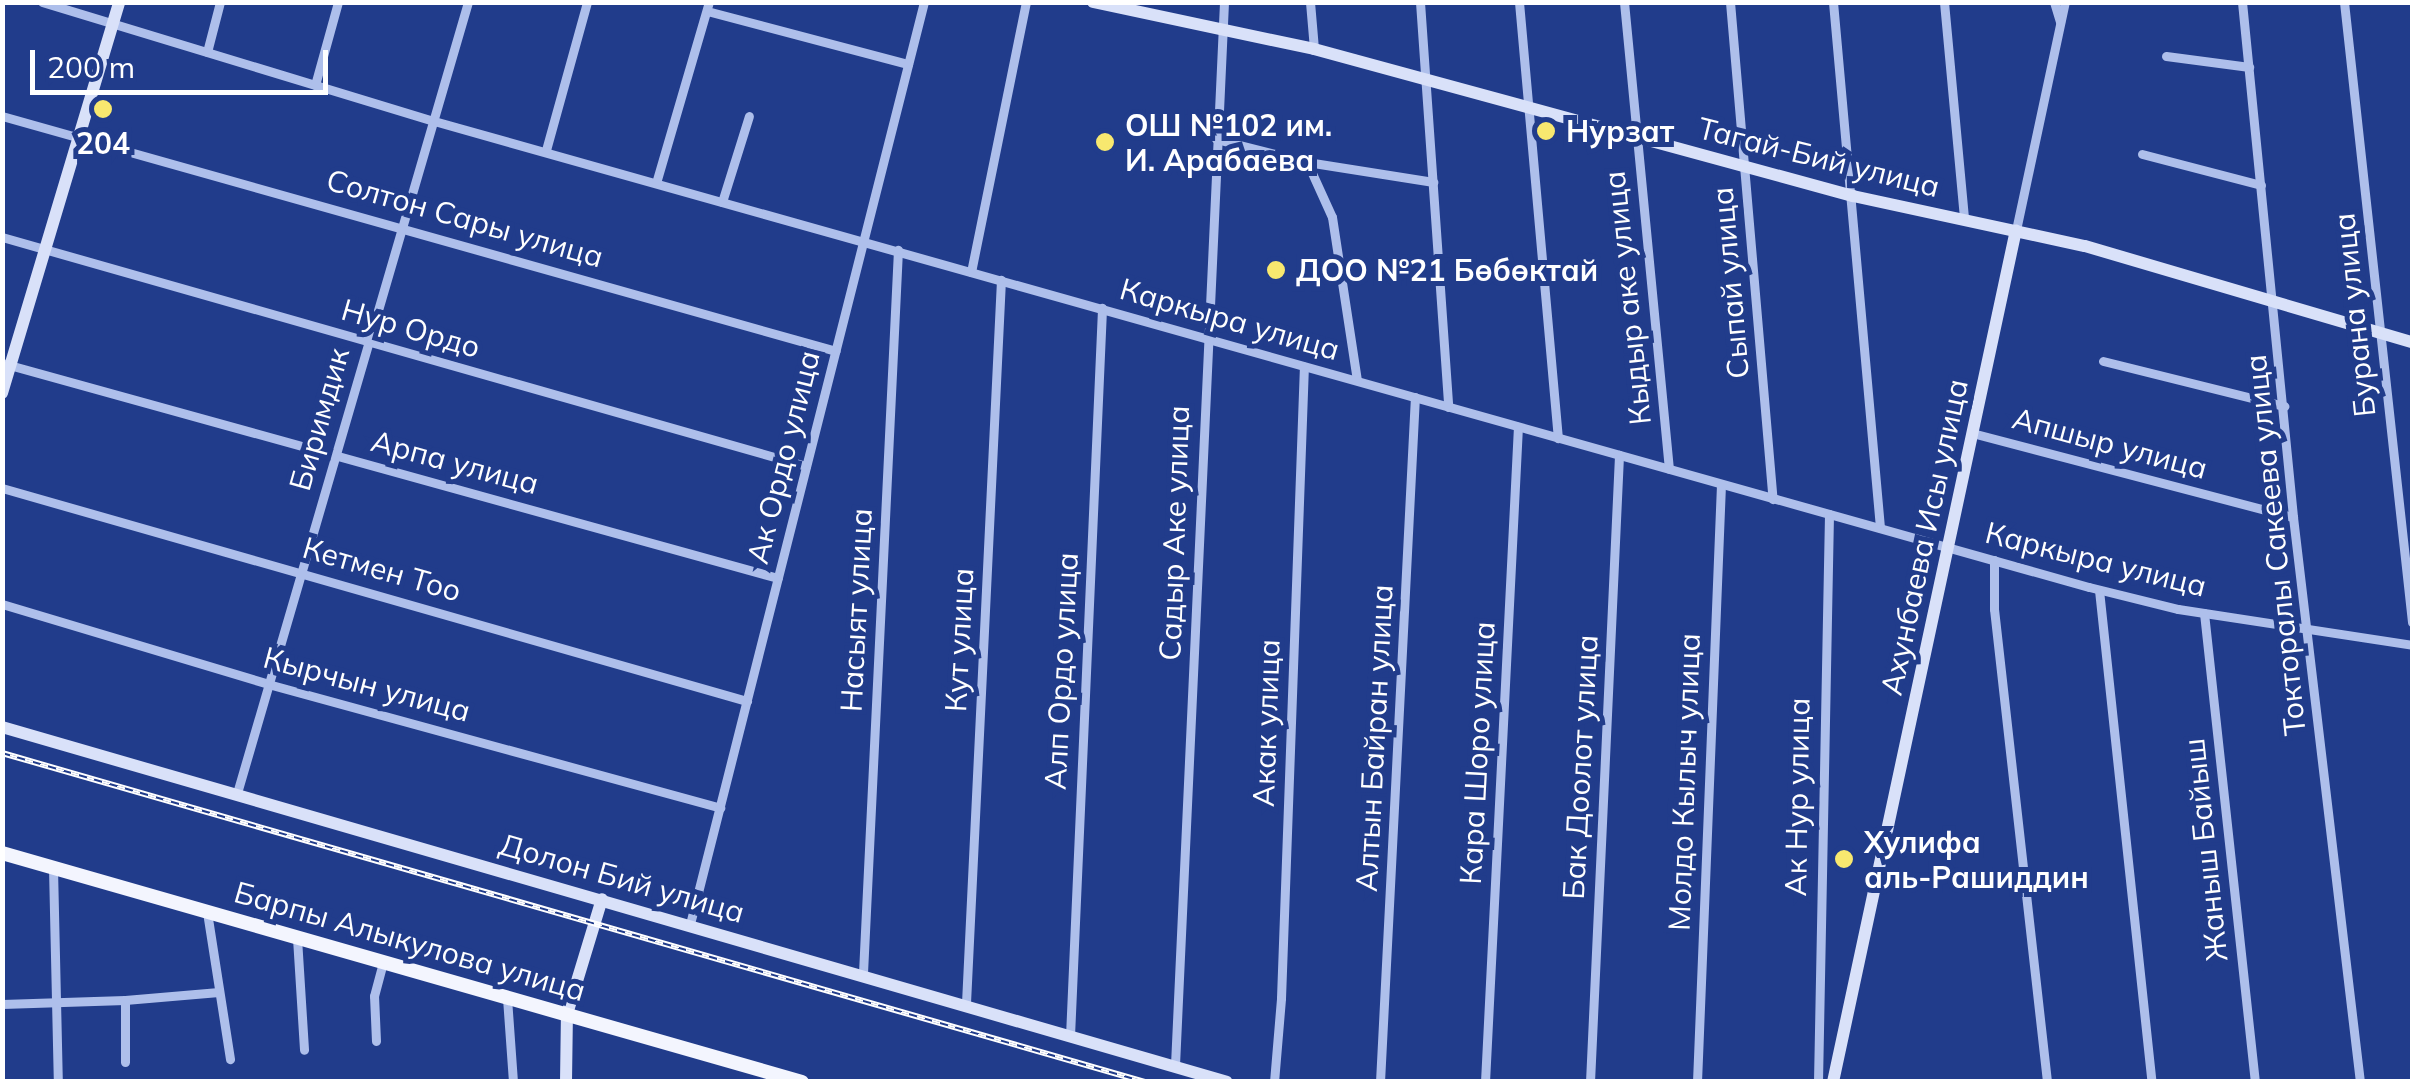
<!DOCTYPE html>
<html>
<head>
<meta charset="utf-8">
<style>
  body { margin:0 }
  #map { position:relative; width:2415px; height:1084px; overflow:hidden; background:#213c8b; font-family:Mulish,sans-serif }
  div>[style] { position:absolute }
  .street>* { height:9px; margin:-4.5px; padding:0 4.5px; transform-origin:4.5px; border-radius:4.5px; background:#aebfeb }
  .secondary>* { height:12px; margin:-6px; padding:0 6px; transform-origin:6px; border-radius:6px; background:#d9e1f9 }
  .primary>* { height:14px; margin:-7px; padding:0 7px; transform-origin:7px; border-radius:7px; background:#f3f5fe }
  .rail>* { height:6px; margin-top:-3px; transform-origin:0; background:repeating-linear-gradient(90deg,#213c8b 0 8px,#fff 0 16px); box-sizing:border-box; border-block:2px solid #fff }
  .dots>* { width:28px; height:28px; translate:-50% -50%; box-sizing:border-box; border:5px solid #213c8b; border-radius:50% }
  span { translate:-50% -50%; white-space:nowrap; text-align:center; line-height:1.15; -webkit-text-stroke:10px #213c8b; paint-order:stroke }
  .poi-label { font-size:30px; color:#fff; font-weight:700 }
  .left { translate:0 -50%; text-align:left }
  .street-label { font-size:30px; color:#fff }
  .frame { position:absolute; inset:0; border:5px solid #fff; pointer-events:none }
  .scale { position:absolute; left:30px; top:50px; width:298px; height:45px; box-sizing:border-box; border:5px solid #fff; border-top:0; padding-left:12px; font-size:30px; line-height:35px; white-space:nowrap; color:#fff; -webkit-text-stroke:8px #213c8b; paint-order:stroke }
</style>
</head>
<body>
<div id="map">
  <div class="street">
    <div style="left:42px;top:2px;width:410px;rotate:16.9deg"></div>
    <div style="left:434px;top:121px;width:1719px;rotate:15.73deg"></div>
    <div style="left:2089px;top:587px;width:92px;rotate:13.9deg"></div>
    <div style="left:2178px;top:609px;width:237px;rotate:8.7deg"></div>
    <div style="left:1310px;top:2px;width:47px;rotate:85.1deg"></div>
    <div style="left:1420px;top:2px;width:406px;rotate:86deg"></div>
    <div style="left:1519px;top:2px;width:438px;rotate:84.9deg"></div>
    <div style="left:1624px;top:2px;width:469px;rotate:84.5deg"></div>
    <div style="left:1730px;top:2px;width:499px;rotate:85.1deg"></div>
    <div style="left:1833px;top:2px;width:528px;rotate:84.89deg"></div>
    <div style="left:1944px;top:2px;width:218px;rotate:84.7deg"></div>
    <div style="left:2054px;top:2px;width:21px;rotate:73deg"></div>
    <div style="left:2242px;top:2px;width:518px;rotate:84.34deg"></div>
    <div style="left:2293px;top:517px;width:569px;rotate:83.24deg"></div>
    <div style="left:2344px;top:2px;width:624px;rotate:83.74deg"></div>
    <div style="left:707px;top:11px;width:208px;rotate:14.8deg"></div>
    <div style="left:207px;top:52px;width:52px;rotate:-75.4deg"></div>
    <div style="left:2166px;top:56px;width:84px;rotate:7.5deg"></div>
    <div style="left:315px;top:85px;width:86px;rotate:-74.5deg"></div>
    <div style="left:2px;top:116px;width:866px;rotate:15.74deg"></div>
    <div style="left:1216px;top:139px;width:94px;rotate:14.2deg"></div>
    <div style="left:1307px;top:162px;width:128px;rotate:9deg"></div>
    <div style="left:546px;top:150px;width:154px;rotate:-74.5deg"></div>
    <div style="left:2142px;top:154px;width:123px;rotate:14.6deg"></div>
    <div style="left:1307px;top:162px;width:60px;rotate:65.6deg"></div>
    <div style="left:1332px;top:217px;width:165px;rotate:81.3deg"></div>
    <div style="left:656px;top:183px;width:189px;rotate:-73.7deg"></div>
    <div style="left:722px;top:202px;width:90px;rotate:-72.6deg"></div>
    <div style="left:2016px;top:230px;width:233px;rotate:-77.9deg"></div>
    <div style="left:2px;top:237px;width:836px;rotate:15.9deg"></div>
    <div style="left:971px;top:272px;width:276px;rotate:-78.5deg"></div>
    <div style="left:2103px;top:361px;width:187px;rotate:14deg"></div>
    <div style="left:2px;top:363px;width:805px;rotate:15.49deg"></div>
    <div style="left:1972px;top:433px;width:332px;rotate:14.7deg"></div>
    <div style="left:2px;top:488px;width:775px;rotate:15.96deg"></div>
    <div style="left:1994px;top:560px;width:49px;rotate:90deg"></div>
    <div style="left:1994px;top:609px;width:476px;rotate:83.6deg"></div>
    <div style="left:2099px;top:590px;width:495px;rotate:83.9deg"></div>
    <div style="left:2px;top:604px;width:278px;rotate:16.7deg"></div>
    <div style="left:268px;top:684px;width:469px;rotate:15.3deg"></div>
    <div style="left:2204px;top:613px;width:472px;rotate:83.8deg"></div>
    <div style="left:237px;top:793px;width:824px;rotate:-73.72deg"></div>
    <div style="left:53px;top:868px;width:214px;rotate:88.7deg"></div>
    <div style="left:207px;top:912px;width:149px;rotate:81.1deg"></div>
    <div style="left:690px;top:924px;width:951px;rotate:-75.76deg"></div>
    <div style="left:297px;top:938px;width:112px;rotate:86.4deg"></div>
    <div style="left:863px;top:973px;width:724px;rotate:-87.23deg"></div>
    <div style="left:507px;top:998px;width:84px;rotate:85.9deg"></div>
    <div style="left:125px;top:1000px;width:94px;rotate:-4.9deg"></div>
    <div style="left:966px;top:1003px;width:724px;rotate:-87.23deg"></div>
    <div style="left:2px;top:1004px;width:123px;rotate:-1.9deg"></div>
    <div style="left:125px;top:1000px;width:62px;rotate:90deg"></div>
    <div style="left:1070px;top:1036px;width:729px;rotate:-87.48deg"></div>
    <div style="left:376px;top:1041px;width:45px;rotate:-92.5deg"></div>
    <div style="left:374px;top:996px;width:35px;rotate:-75deg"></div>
    <div style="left:1175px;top:1065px;width:1064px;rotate:-87.36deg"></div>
    <div style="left:1274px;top:1082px;width:84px;rotate:-85.2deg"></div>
    <div style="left:1281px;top:998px;width:632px;rotate:-87.92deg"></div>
    <div style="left:1380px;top:1082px;width:686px;rotate:-87.08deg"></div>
    <div style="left:1485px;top:1082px;width:656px;rotate:-87.12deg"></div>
    <div style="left:1590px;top:1082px;width:628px;rotate:-87.35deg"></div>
    <div style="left:1697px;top:1082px;width:598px;rotate:-87.7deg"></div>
    <div style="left:1818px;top:1082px;width:568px;rotate:-88.89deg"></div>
  </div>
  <div class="secondary">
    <div style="left:1093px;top:2px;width:226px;rotate:12deg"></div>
    <div style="left:1314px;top:49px;width:559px;rotate:15.26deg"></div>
    <div style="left:1853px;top:196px;width:237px;rotate:12.2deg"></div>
    <div style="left:2085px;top:246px;width:341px;rotate:16.4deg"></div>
    <div style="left:2px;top:393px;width:408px;rotate:-73.3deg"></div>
    <div style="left:2px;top:727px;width:1275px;rotate:16.16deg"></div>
    <div style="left:566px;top:1082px;width:68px;rotate:-89.2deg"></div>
    <div style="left:567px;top:1014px;width:120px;rotate:-73.1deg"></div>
    <div style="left:1833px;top:1082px;width:871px;rotate:-77.88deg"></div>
  </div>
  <div class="primary">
    <div style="left:2px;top:853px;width:832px;rotate:15.97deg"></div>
  </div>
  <div class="rail">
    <div style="left:2px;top:753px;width:1189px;rotate:16.06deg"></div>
  </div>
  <div class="dots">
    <div style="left:103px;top:109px;background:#f8e86f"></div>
    <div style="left:1546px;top:131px;background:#f8e86f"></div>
    <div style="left:1105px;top:142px;background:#f8e86f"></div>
    <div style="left:1276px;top:270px;background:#f8e86f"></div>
    <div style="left:1844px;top:859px;background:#f8e86f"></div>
  </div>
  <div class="poi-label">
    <span class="left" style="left:1125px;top:142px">ОШ №102 им.<br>И. Арабаева</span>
    <span class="left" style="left:1566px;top:131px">Нурзат</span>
    <span style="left:103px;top:143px">204</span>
    <span class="left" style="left:1296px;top:270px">ДОО №21 Бөбөктай</span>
    <span class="left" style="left:1864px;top:859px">Хулифа<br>аль-Рашиддин</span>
  </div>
  <div class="street-label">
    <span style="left:1819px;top:157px;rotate:14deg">Тагай-Бий улица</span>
    <span style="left:465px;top:218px;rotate:16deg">Солтон Сары улица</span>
    <span style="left:1730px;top:283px;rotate:-95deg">Сыпай улица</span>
    <span style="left:1627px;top:298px;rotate:-96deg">Кыдыр аке улица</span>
    <span style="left:2354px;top:315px;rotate:-96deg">Бурана улица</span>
    <span style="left:1230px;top:319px;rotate:16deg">Каркыра улица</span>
    <span style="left:411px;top:328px;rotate:16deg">Нур Ордо</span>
    <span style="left:319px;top:419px;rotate:-74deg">Биримдик</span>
    <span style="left:2110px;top:443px;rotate:15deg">Апшыр улица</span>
    <span style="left:783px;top:457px;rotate:-76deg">Ак Ордо улица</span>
    <span style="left:455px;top:462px;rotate:15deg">Арпа улица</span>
    <span style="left:1174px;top:533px;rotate:-88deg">Садыр Аке улица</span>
    <span style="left:1924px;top:537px;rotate:-78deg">Ахунбаева Исы улица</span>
    <span style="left:2275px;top:545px;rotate:-96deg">Токторалы Сакеева улица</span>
    <span style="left:2096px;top:559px;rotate:14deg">Каркыра улица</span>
    <span style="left:382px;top:569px;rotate:16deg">Кетмен Тоо</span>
    <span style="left:856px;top:610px;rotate:-87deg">Насыят улица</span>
    <span style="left:959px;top:640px;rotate:-87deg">Кут улица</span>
    <span style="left:1061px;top:671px;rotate:-87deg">Алп Ордо улица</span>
    <span style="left:367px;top:684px;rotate:15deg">Кырчын улица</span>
    <span style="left:1266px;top:723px;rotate:-88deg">Акак улица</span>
    <span style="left:1374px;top:738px;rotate:-87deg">Алтын Байран улица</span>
    <span style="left:1477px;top:753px;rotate:-87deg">Кара Шоро улица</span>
    <span style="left:1580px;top:767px;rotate:-87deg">Бак Доолот улица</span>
    <span style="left:1684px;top:782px;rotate:-88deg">Молдо Кылыч улица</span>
    <span style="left:1797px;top:797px;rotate:-89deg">Ак Нур улица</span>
    <span style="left:2205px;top:850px;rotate:-96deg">Жаныш Байыш</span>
    <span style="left:622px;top:878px;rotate:16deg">Долон Бий улица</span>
    <span style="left:410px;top:941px;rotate:16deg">Барпы Алыкулова улица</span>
  </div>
  <div class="frame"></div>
  <div class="scale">200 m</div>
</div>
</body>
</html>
